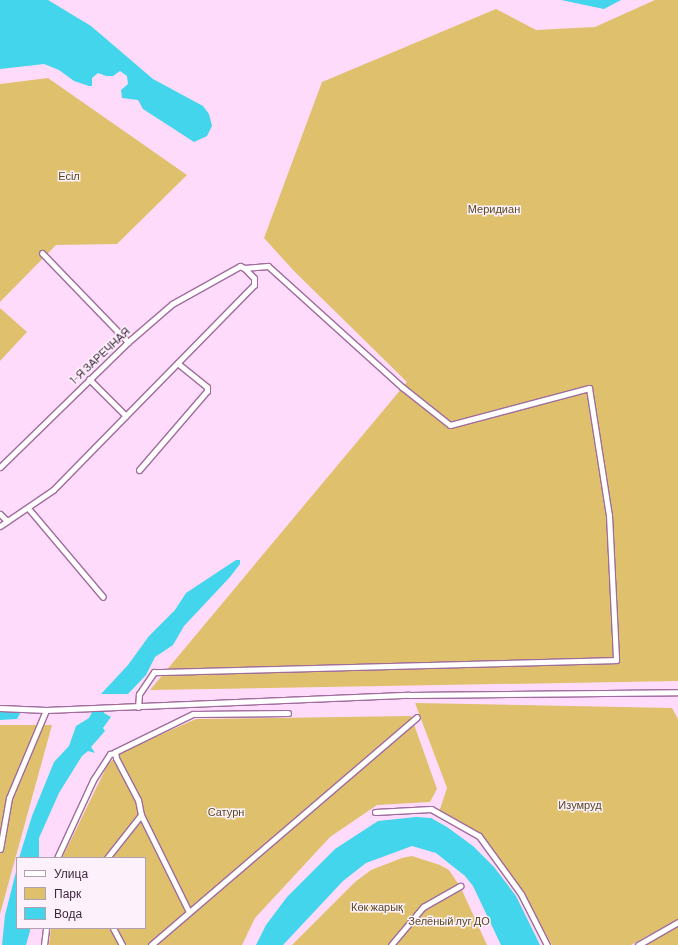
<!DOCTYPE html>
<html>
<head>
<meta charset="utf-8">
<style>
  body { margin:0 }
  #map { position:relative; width:678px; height:945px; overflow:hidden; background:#ffdbfb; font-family:Barlow,sans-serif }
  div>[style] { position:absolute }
  .green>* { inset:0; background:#dfc06c }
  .water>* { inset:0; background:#42d5eb }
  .roads { filter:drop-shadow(1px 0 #a06c9c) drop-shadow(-1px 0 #a06c9c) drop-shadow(0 1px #a06c9c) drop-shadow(0 -1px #a06c9c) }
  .street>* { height:5px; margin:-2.5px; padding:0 2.5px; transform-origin:2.5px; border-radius:2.5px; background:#fff }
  span { translate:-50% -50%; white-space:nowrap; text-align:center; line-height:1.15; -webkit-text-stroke:3px #fdf1fc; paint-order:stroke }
  .park-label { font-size:11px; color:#584920 }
  .street-label { font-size:11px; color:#3f293d }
  .legend { position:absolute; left:16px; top:857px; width:130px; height:72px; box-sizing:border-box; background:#fdf1fc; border:1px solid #b1a1b0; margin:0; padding:5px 7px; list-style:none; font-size:12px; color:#3f293d }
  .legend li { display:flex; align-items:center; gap:8px; height:20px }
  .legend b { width:20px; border:1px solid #b1a1b0 }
</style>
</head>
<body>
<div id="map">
  <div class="green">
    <div style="clip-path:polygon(655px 0,678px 0,678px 681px,150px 690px,407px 382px,294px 271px,264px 238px,322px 82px,496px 9px,536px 30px,595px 27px)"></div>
    <div style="clip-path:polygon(48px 78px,187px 175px,117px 244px,56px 245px,0 302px,0 84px)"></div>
    <div style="clip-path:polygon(0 308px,27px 332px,0 361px)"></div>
    <div style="clip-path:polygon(415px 703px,672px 708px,678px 719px,678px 919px,631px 945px,552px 945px,524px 894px,480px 834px,439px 812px,447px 788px)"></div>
    <div style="clip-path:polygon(411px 716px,437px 789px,430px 802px,377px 805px,330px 837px,255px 918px,242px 945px,49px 945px,51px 928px,145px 928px,145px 858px,62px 858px,108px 764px,121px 752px,196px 719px)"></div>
    <div style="clip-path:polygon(0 725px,52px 725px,0 914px)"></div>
    <div style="clip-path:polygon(412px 856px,440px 865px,449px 870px,459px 885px,422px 907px,390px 945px,292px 945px,355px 882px,371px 870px,402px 858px)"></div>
    <div style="clip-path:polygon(460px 886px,487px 945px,393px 945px,424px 908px)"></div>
    <div style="clip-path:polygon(678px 923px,678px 945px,638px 945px)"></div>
  </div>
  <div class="water">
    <div style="clip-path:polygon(0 0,48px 0,91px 26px,153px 79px,203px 106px,209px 114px,212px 126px,207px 136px,194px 142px,143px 109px,138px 100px,122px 98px,121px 90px,128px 84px,127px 76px,120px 71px,113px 76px,106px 76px,98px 73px,92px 78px,92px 86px,89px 86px,74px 81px,59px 70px,44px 64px,0 69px)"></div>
    <div style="clip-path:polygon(561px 0,621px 0,604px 9px)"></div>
    <div style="clip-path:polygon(236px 560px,240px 560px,240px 564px,230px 577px,184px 626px,173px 645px,155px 657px,146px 675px,128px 694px,101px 694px,128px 665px,149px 636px,175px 610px,186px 593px)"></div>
    <div style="clip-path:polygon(93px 710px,105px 710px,104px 713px,111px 717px,103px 728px,105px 731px,91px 747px,95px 753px,88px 751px,82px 756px,59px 793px,39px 838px,39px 858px,19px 858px,32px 816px,54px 762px,69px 746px,76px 726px,89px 718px)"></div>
    <div style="clip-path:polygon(0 711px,14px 711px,21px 712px,17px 719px,0 720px)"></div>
    <div style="clip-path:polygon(416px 817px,431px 818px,447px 827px,473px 846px,494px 867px,516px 896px,540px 945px,501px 945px,473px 886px,465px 876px,436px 853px,412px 846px,366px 863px,343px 881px,283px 945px,256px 945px,266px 925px,287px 897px,335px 849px,378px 821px)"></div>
    <div style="clip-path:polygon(17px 868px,17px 928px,30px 928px,30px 931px,26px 945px,2px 945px,5px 915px)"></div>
  </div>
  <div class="roads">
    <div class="street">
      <div style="left:42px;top:253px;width:124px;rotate:46deg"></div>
      <div style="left:89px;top:379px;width:52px;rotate:45deg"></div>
      <div style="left:0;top:467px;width:179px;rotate:-44.3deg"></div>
      <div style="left:128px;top:342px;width:58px;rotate:-40.8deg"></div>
      <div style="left:172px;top:304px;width:78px;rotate:-29.2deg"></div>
      <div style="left:240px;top:266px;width:4px;rotate:27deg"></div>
      <div style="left:244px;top:268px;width:24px;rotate:-5deg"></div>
      <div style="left:268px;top:266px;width:181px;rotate:42.1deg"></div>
      <div style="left:402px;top:387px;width:61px;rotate:38.4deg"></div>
      <div style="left:450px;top:425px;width:144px;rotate:-14.9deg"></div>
      <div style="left:589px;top:388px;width:129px;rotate:81.1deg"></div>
      <div style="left:609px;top:515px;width:145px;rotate:87.2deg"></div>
      <div style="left:616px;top:660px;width:462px;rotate:178.5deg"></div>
      <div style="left:154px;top:672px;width:27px;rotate:124deg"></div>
      <div style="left:139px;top:694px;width:13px;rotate:94deg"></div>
      <div style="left:139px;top:470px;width:104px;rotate:-49.3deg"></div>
      <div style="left:207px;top:391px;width:4px;rotate:-90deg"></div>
      <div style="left:207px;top:387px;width:38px;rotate:-141deg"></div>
      <div style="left:28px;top:508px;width:116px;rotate:49.9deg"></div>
      <div style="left:0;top:514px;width:10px;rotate:45deg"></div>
      <div style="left:0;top:526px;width:64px;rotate:-34.2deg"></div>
      <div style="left:53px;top:490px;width:287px;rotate:-45.6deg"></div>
      <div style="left:254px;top:285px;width:7px;rotate:-90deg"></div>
      <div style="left:254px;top:278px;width:14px;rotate:-135deg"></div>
      <div style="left:0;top:708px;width:46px;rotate:2.5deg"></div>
      <div style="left:46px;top:710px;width:363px;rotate:-2.4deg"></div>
      <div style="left:409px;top:695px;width:269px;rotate:-0.6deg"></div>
      <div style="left:375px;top:812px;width:56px;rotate:-3.1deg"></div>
      <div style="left:431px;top:809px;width:55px;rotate:29.4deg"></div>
      <div style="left:479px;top:836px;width:72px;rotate:54.1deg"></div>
      <div style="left:521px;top:894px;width:57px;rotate:63deg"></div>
      <div style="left:0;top:849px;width:52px;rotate:-80deg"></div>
      <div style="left:9px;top:798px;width:95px;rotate:-67.2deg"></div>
      <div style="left:57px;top:858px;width:86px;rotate:-65.2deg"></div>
      <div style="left:93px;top:780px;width:31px;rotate:-57deg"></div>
      <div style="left:110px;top:754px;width:5px;rotate:-11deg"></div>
      <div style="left:107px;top:858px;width:55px;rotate:-51.7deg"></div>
      <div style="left:189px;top:912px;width:108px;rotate:-116.3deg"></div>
      <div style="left:141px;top:815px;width:15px;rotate:-101deg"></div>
      <div style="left:138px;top:800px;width:47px;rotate:-117.6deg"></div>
      <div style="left:116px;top:758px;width:6px;rotate:-99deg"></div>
      <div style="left:115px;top:752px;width:87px;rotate:-26deg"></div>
      <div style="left:193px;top:714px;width:95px;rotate:-0.6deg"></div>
      <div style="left:113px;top:928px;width:19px;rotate:62deg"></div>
      <div style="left:44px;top:945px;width:17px;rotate:-83deg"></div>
      <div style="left:151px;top:945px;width:350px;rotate:-40.6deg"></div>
      <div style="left:391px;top:945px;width:50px;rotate:-49.9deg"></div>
      <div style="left:423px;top:907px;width:43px;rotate:-29.6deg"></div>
      <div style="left:638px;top:945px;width:46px;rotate:-29.9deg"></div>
    </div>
  </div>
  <div class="park-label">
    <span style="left:69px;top:176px">Есіл</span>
    <span style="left:494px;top:209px">Меридиан</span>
    <span style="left:580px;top:805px">Изумруд</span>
    <span style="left:226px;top:812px">Сатурн</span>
    <span style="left:377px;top:907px">Көк жарық</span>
    <span style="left:449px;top:921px">Зелёный луг ДО</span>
  </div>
  <div class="street-label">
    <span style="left:100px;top:356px;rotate:-43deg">1-Я ЗАРЕЧНАЯ</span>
  </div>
  <ul class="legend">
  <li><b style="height:5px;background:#fff"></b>Улица</li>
  <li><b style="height:11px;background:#dfc06c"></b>Парк</li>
  <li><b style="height:11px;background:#42d5eb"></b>Вода</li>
  </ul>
</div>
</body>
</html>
